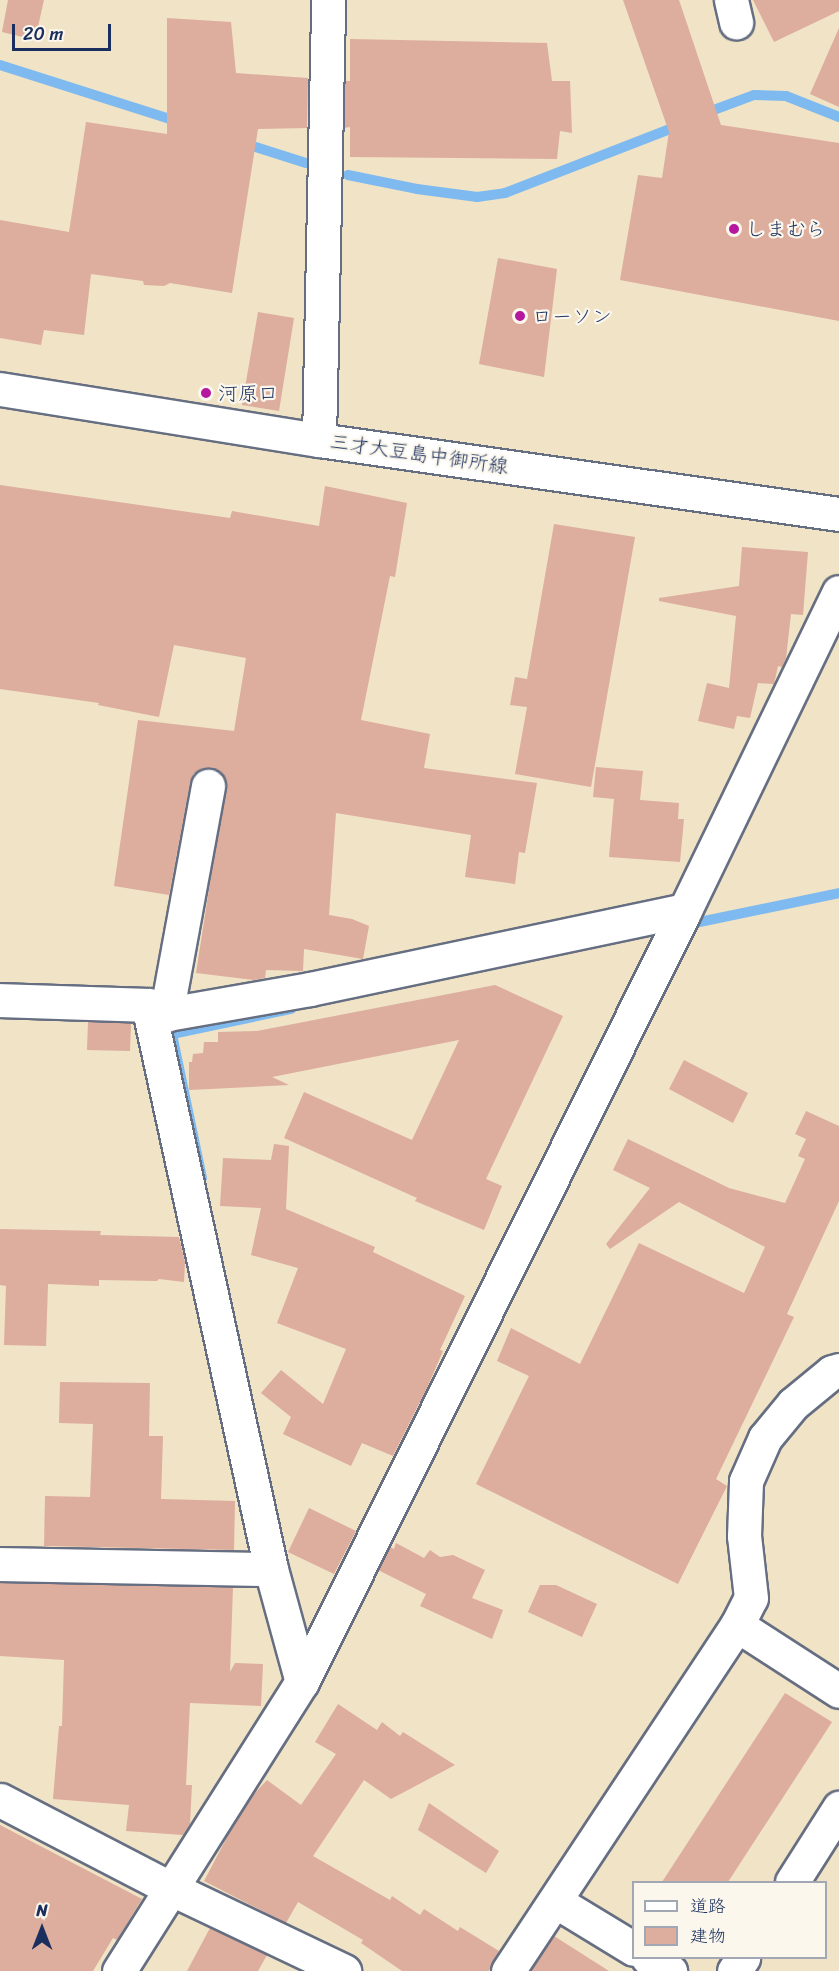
<!DOCTYPE html>
<html>
<head>
<meta charset="utf-8">
<style>
  body { margin:0 }
  #map { position:relative; width:839px; height:1971px; overflow:hidden; background:#f0e3c6; font-family:Sriracha,"Klee One",sans-serif }
  div>[style] { position:absolute }
  .stream>* { height:10px; margin:-5px; padding:0 5px; transform-origin:5px; border-radius:5px; background:#7ebaf0 }
  .building>* { inset:0; background:#ddad9d }
  .roads { filter:drop-shadow(2px 0 #666e82) drop-shadow(-2px 0 #666e82) drop-shadow(0 2px #666e82) drop-shadow(0 -2px #666e82) }
  .minor>* { height:33px; margin:-16.5px; padding:0 16.5px; transform-origin:16.5px; border-radius:16.5px; background:#fff }
  .major>* { height:33px; margin:-16.5px; padding:0 16.5px; transform-origin:16.5px; border-radius:16.5px; background:#fff }
  .dots>* { width:16px; height:16px; translate:-50% -50%; box-sizing:border-box; border:3px solid #fbf7ec; border-radius:50% }
  span { translate:-50% -50%; white-space:nowrap; text-align:center; line-height:1.15; -webkit-text-stroke:4.5px #fbf7ec; paint-order:stroke }
  .poi-label { font-size:20px; color:#1b2f5e }
  .left { translate:0 -50%; text-align:left }
  .street-label { font-size:20px; color:#1b2f5e }
  .legend { position:absolute; left:632px; top:1881px; width:195px; height:78px; box-sizing:border-box; background:#fbf7ec; border:2px solid #a1a7b3; margin:0; padding:8px 10px; list-style:none; font-size:18px; color:#1b2f5e }
  .legend li { display:flex; align-items:center; gap:12px; height:30px }
  .legend b { width:30px; border:2px solid #a1a7b3 }
  .north { position:absolute; left:12px; top:1899px; width:60px; height:60px; -webkit-text-stroke:4px #fbf7ec; paint-order:stroke; rotate:0deg; font-size:16px; font-weight:700; line-height:24px; text-align:center; color:#1b2f5e }
  .north::after { content:''; display:block; margin:auto; width:21px; height:27px; background:#1b2f5e; clip-path:polygon(50% 0,100% 100%,50% 72%,0 100%) }
  .scale { position:absolute; left:12px; top:24px; width:99px; height:27px; box-sizing:border-box; border:3px solid #1b2f5e; border-top:0; padding-left:8px; font-size:18px; line-height:21px; white-space:nowrap; color:#1b2f5e; -webkit-text-stroke:4px #fbf7ec; paint-order:stroke }
</style>
</head>
<body>
<div id="map">
  <div class="stream">
    <div style="left:0;top:65px;width:189px;rotate:17.6deg"></div>
    <div style="left:703px;top:114px;width:54px;rotate:-20.4deg"></div>
    <div style="left:754px;top:95px;width:32px;rotate:2deg"></div>
    <div style="left:786px;top:96px;width:57px;rotate:21.6deg"></div>
    <div style="left:243px;top:143px;width:66px;rotate:17.6deg"></div>
    <div style="left:348px;top:175px;width:70px;rotate:11.5deg"></div>
    <div style="left:417px;top:189px;width:61px;rotate:7.6deg"></div>
    <div style="left:477px;top:197px;width:28px;rotate:-8deg"></div>
    <div style="left:505px;top:193px;width:188px;rotate:-21.2deg"></div>
    <div style="left:685px;top:925px;width:157px;rotate:-11.7deg"></div>
    <div style="left:202px;top:1178px;width:147px;rotate:-101.8deg"></div>
    <div style="left:172px;top:1034px;width:122px;rotate:-11.9deg"></div>
  </div>
  <div class="building">
    <div style="clip-path:polygon(8px 0,44px 0,35px 40px,2px 32px)"></div>
    <div style="clip-path:polygon(623px 0,679px 0,721px 125px,839px 143px,839px 321px,620px 280px,638px 175px,662px 178px,669px 132px)"></div>
    <div style="clip-path:polygon(753px 0,839px 0,839px 11px,774px 42px)"></div>
    <div style="clip-path:polygon(167px 18px,231px 22px,236px 73px,308px 78px,307px 128px,258px 129px,232px 293px,170px 283px,164px 286px,144px 285px,143px 281px,91px 274px,84px 335px,44px 330px,41px 345px,0 338px,0 220px,69px 232px,86px 122px,167px 134px)"></div>
    <div style="clip-path:polygon(839px 28px,839px 107px,810px 94px)"></div>
    <div style="clip-path:polygon(350px 39px,547px 43px,552px 81px,570px 81px,572px 133px,560px 131px,557px 159px,350px 157px,350px 127px,344px 128px,345px 81px,350px 81px)"></div>
    <div style="clip-path:polygon(498px 258px,557px 269px,544px 377px,479px 364px)"></div>
    <div style="clip-path:polygon(258px 312px,294px 318px,279px 411px,242px 405px)"></div>
    <div style="clip-path:polygon(0 485px,230px 518px,232px 511px,319px 526px,325px 486px,407px 503px,395px 577px,390px 576px,361px 720px,430px 734px,424px 768px,537px 783px,525px 853px,519px 852px,515px 884px,465px 877px,471px 835px,336px 813px,329px 915px,352px 919px,369px 926px,363px 959px,304px 949px,303px 971px,266px 970px,265px 978px,254px 980px,196px 973px,226px 780px,221px 772px,211px 768px,201px 769px,193px 774px,190px 783px,169px 895px,114px 886px,138px 720px,234px 731px,246px 658px,174px 645px,159px 717px,98px 705px,99px 703px,0 689px)"></div>
    <div style="clip-path:polygon(554px 524px,635px 537px,591px 787px,515px 774px,527px 707px,510px 705px,515px 677px,527px 679px)"></div>
    <div style="clip-path:polygon(742px 547px,808px 552px,803px 615px,791px 614px,786px 658px,782px 667px,778px 666px,774px 684px,758px 683px,750px 718px,737px 716px,734px 729px,698px 721px,707px 683px,729px 688px,736px 616px,659px 601px,659px 598px,739px 586px)"></div>
    <div style="clip-path:polygon(596px 767px,643px 771px,640px 800px,679px 803px,678px 819px,684px 819px,680px 862px,609px 857px,614px 799px,593px 797px)"></div>
    <div style="clip-path:polygon(495px 985px,563px 1016px,486px 1179px,502px 1186px,484px 1230px,415px 1201px,417px 1198px,284px 1138px,304px 1092px,412px 1140px,459px 1040px,272px 1077px,289px 1085px,189px 1090px,189px 1062px,192px 1062px,193px 1054px,203px 1053px,204px 1042px,218px 1042px,218px 1032px,257px 1031px)"></div>
    <div style="clip-path:polygon(88px 1022px,131px 1023px,130px 1051px,87px 1050px)"></div>
    <div style="clip-path:polygon(684px 1060px,748px 1093px,733px 1123px,669px 1089px)"></div>
    <div style="clip-path:polygon(806px 1111px,839px 1126px,839px 1201px,787px 1314px,794px 1317px,716px 1479px,727px 1486px,678px 1584px,476px 1484px,529px 1376px,497px 1361px,511px 1328px,580px 1364px,639px 1243px,744px 1293px,765px 1247px,679px 1202px,610px 1249px,606px 1244px,650px 1188px,613px 1170px,628px 1139px,729px 1188px,785px 1203px,805px 1159px,798px 1156px,806px 1139px,795px 1134px)"></div>
    <div style="clip-path:polygon(274px 1144px,289px 1146px,286px 1209px,375px 1247px,373px 1252px,465px 1296px,440px 1350px,443px 1351px,427px 1388px,393px 1456px,362px 1443px,351px 1466px,283px 1434px,291px 1417px,261px 1393px,281px 1370px,323px 1404px,346px 1349px,277px 1323px,298px 1268px,251px 1255px,261px 1208px,220px 1206px,223px 1158px,271px 1160px)"></div>
    <div style="clip-path:polygon(0 1229px,101px 1231px,100px 1235px,179px 1237px,185px 1262px,184px 1282px,159px 1279px,157px 1281px,99px 1280px,99px 1286px,48px 1284px,46px 1346px,4px 1345px,6px 1286px,0 1285px)"></div>
    <div style="clip-path:polygon(60px 1382px,150px 1383px,149px 1436px,163px 1436px,161px 1499px,235px 1501px,234px 1550px,44px 1546px,45px 1496px,90px 1497px,93px 1424px,59px 1423px)"></div>
    <div style="clip-path:polygon(309px 1508px,356px 1531px,334px 1574px,288px 1552px)"></div>
    <div style="clip-path:polygon(396px 1543px,424px 1558px,430px 1550px,440px 1557px,453px 1555px,485px 1570px,472px 1598px,503px 1610px,492px 1639px,420px 1606px,426px 1594px,378px 1570px,390px 1547px,394px 1549px)"></div>
    <div style="clip-path:polygon(0 1583px,233px 1587px,230px 1672px,235px 1663px,263px 1664px,261px 1706px,190px 1703px,186px 1785px,192px 1785px,190px 1824px,183px 1835px,126px 1831px,129px 1805px,53px 1799px,59px 1726px,62px 1726px,64px 1660px,0 1656px)"></div>
    <div style="clip-path:polygon(540px 1585px,556px 1585px,597px 1604px,582px 1637px,528px 1612px)"></div>
    <div style="clip-path:polygon(785px 1693px,832px 1722px,728px 1882px,662px 1882px)"></div>
    <div style="clip-path:polygon(338px 1704px,377px 1730px,382px 1722px,400px 1736px,403px 1732px,455px 1765px,391px 1799px,364px 1780px,313px 1856px,390px 1900px,392px 1896px,420px 1915px,424px 1909px,458px 1931px,460px 1927px,499px 1951px,489px 1971px,402px 1971px,361px 1943px,363px 1940px,298px 1902px,286px 1923px,204px 1881px,234px 1824px,253px 1795px,267px 1780px,301px 1805px,336px 1754px,315px 1742px)"></div>
    <div style="clip-path:polygon(429px 1803px,499px 1851px,486px 1873px,418px 1830px)"></div>
    <div style="clip-path:polygon(0 1825px,142px 1899px,117px 1940px,113px 1938px,93px 1971px,0 1971px)"></div>
    <div style="clip-path:polygon(210px 1928px,267px 1955px,258px 1971px,187px 1971px)"></div>
    <div style="clip-path:polygon(554px 1936px,609px 1971px,530px 1971px)"></div>
  </div>
  <div class="roads">
    <div class="minor">
      <div style="left:731px;top:0;width:23px;rotate:77deg"></div>
      <div style="left:319px;top:440px;width:440px;rotate:-88.8deg"></div>
      <div style="left:0;top:1000px;width:148px;rotate:1.9deg"></div>
      <div style="left:148px;top:1005px;width:577px;rotate:77.7deg"></div>
      <div style="left:271px;top:1569px;width:117px;rotate:74.7deg"></div>
      <div style="left:166px;top:1015px;width:233px;rotate:-79.6deg"></div>
      <div style="left:151px;top:1017px;width:161px;rotate:-10deg"></div>
      <div style="left:310px;top:989px;width:383px;rotate:-11.9deg"></div>
      <div style="left:0;top:1564px;width:271px;rotate:1.1deg"></div>
      <div style="left:737px;top:1625px;width:121px;rotate:32.9deg"></div>
      <div style="left:0;top:1800px;width:194px;rotate:27.4deg"></div>
      <div style="left:172px;top:1889px;width:191px;rotate:25.5deg"></div>
      <div style="left:792px;top:1882px;width:88px;rotate:-57.6deg"></div>
      <div style="left:555px;top:1901px;width:92px;rotate:31.3deg"></div>
      <div style="left:648px;top:1958px;width:26px;rotate:31deg"></div>
      <div style="left:119px;top:1971px;width:342px;rotate:-57.7deg"></div>
      <div style="left:302px;top:1682px;width:862px;rotate:-63.61deg"></div>
      <div style="left:685px;top:910px;width:353px;rotate:-64.2deg"></div>
      <div style="left:508px;top:1971px;width:415px;rotate:-56.5deg"></div>
      <div style="left:737px;top:1625px;width:30px;rotate:-63deg"></div>
      <div style="left:751px;top:1598px;width:62px;rotate:-96.4deg"></div>
      <div style="left:744px;top:1536px;width:55px;rotate:-87.9deg"></div>
      <div style="left:746px;top:1481px;width:47px;rotate:-66.2deg"></div>
      <div style="left:765px;top:1438px;width:44px;rotate:-50.5deg"></div>
      <div style="left:793px;top:1404px;width:50px;rotate:-39.4deg"></div>
      <div style="left:832px;top:1372px;width:7px;rotate:-16deg"></div>
      <div style="left:734px;top:1971px;width:16px;rotate:-55deg"></div>
    </div>
    <div class="major">
      <div style="left:0;top:389px;width:323px;rotate:9.1deg"></div>
      <div style="left:319px;top:440px;width:525px;rotate:8.1deg"></div>
    </div>
  </div>
  <div class="dots">
    <div style="left:734px;top:229px;background:#b5179e"></div>
    <div style="left:520px;top:316px;background:#b5179e"></div>
    <div style="left:206px;top:393px;background:#b5179e"></div>
  </div>
  <div class="poi-label">
    <span class="left" style="left:746px;top:229px">しまむら</span>
    <span class="left" style="left:532px;top:316px">ローソン</span>
    <span class="left" style="left:218px;top:393px">河原口</span>
  </div>
  <div class="street-label">
    <span style="left:419px;top:454px;rotate:8deg">三才大豆島中御所線</span>
  </div>
  <ul class="legend">
  <li><b style="height:8px;background:#fff"></b>道路</li>
  <li><b style="height:16px;background:#ddad9d"></b>建物</li>
  </ul>
  <div class="north">N</div>
  <div class="scale">20 m</div>
</div>
</body>
</html>
